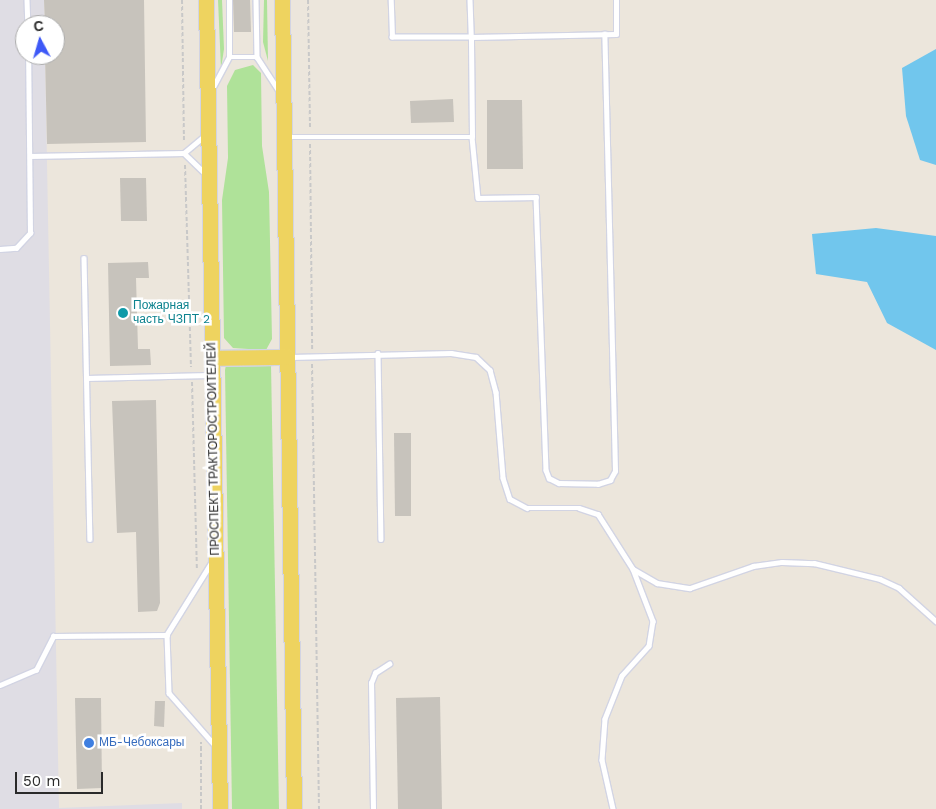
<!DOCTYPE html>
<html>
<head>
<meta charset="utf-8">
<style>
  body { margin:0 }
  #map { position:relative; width:936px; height:809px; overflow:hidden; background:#ece6dc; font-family:"Work Sans",sans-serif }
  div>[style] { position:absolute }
  .industrial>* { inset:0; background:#dfdde4 }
  .green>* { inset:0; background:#afe299 }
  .water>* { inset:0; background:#71c6ed }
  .building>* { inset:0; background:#c7c3bc }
  .path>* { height:2px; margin-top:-1px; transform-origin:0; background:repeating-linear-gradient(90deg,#c8c8c8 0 4px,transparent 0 6.5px) }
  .roads { filter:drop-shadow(1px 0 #d2d4e3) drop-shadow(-1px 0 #d2d4e3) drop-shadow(0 1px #d2d4e3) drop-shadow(0 -1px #d2d4e3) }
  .service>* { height:4.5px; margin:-2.25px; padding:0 2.25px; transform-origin:2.25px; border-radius:2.25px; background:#fff }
  .primary>* { height:15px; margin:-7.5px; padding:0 7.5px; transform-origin:7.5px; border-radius:7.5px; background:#eed35f }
  .dots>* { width:14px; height:14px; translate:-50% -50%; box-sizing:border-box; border:2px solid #fff; border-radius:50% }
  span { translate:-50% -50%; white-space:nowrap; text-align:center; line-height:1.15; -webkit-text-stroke:5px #fff; paint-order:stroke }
  .culture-label { font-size:12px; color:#0d838f }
  .left { translate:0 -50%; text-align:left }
  .street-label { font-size:12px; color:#2a2a2a }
  .shop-label { font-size:12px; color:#366cbe }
  .north { position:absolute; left:15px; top:15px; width:50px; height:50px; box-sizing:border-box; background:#fff; border:1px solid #aaa; border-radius:50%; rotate:354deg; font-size:14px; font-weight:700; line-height:20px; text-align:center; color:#2a2a2a }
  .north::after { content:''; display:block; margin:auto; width:18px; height:22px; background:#3e59f7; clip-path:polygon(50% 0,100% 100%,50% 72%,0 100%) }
  .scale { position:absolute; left:15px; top:772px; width:88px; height:22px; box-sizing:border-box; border:2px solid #2a2a2a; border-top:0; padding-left:6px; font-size:15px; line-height:18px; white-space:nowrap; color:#2a2a2a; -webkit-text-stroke:4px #fff; paint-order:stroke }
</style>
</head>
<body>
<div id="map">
  <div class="industrial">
    <div style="clip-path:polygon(0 0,44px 0,45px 25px,25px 25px,25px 55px,45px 55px,59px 808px,182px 803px,182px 809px,0 809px)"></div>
  </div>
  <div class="green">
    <div style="clip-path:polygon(218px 0,222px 0,224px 49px,221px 69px)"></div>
    <div style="clip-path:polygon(264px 0,267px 0,268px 61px,263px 42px)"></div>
    <div style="clip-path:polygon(253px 65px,261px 73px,262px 146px,269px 192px,272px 339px,266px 350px,233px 348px,224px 338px,222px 200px,228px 158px,227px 86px,235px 70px)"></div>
    <div style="clip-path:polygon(271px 364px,279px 809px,232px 809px,225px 370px,226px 365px)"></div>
  </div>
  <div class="water">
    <div style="clip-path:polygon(936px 49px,936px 165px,920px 160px,906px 116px,902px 68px)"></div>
    <div style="clip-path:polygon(876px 228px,936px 236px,936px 350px,887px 323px,867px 282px,816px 274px,812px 234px)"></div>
  </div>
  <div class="building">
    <div style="clip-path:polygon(44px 0,144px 0,146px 142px,47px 144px,45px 55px,55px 55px,55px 25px,45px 25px)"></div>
    <div style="clip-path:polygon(233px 0,250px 0,251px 32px,234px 32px)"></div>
    <div style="clip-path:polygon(453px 99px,454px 122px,411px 123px,410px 101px)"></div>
    <div style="clip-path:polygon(487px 100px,522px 100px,523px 169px,487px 169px)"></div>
    <div style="clip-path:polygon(120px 178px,146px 178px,147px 221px,121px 221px)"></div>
    <div style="clip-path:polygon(148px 262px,149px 278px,136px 278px,138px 349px,150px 349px,151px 365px,110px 366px,108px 263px)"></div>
    <div style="clip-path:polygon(156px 400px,160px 603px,157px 611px,138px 612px,136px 532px,117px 533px,112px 401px)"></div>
    <div style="clip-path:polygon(394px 433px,411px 433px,411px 516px,395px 516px)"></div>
    <div style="clip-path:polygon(440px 697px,442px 809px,398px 809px,396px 698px)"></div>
    <div style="clip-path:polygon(75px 698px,101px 698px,102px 788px,77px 789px)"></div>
    <div style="clip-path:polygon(155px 701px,165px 701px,164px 727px,154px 726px)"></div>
  </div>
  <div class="path">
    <div style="left:182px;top:0;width:143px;rotate:89.2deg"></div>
    <div style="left:308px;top:0;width:129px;rotate:89.1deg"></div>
    <div style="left:310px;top:144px;width:205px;rotate:89.4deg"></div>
    <div style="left:185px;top:165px;width:202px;rotate:88.3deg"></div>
    <div style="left:312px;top:364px;width:445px;rotate:89.1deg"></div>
    <div style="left:192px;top:382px;width:188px;rotate:88.5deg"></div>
    <div style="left:201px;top:809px;width:67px;rotate:-90deg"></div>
  </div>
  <div class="roads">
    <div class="service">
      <div style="left:27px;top:0;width:25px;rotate:88deg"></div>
      <div style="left:256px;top:0;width:57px;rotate:89deg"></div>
      <div style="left:257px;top:57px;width:38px;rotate:57deg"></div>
      <div style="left:470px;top:0;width:37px;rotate:88deg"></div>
      <div style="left:471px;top:37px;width:145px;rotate:-1.2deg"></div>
      <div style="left:616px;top:34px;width:34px;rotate:-90deg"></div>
      <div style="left:229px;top:57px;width:28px"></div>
      <div style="left:212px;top:89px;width:36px;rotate:-62deg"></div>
      <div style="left:229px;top:57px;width:57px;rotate:-90deg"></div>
      <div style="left:286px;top:137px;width:186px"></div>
      <div style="left:472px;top:137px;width:100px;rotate:-90.6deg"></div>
      <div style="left:471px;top:37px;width:79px;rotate:180deg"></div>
      <div style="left:392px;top:37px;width:37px;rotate:-92deg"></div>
      <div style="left:472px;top:137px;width:61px;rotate:84.4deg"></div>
      <div style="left:478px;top:198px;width:58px;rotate:-1deg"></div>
      <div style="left:536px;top:197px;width:273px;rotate:87.9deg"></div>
      <div style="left:546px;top:470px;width:9px;rotate:69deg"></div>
      <div style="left:549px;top:478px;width:11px;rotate:27deg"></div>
      <div style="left:559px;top:483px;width:39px;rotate:1deg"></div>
      <div style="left:598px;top:484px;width:13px;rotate:-18deg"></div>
      <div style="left:610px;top:480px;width:10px;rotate:-61deg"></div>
      <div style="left:615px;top:471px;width:437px;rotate:-91.4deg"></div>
      <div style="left:184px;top:153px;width:29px;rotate:44deg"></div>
      <div style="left:30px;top:156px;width:154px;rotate:-1.1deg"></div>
      <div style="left:184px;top:153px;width:26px;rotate:-40deg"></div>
      <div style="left:0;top:249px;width:16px;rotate:-4deg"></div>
      <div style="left:16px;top:248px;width:21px;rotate:-47deg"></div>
      <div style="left:30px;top:233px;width:178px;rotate:-90.6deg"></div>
      <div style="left:84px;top:258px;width:281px;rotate:88.8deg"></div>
      <div style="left:378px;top:353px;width:186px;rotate:89.1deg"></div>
      <div style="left:291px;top:357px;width:160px;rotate:-1.4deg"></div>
      <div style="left:451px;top:353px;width:25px;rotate:9deg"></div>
      <div style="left:476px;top:357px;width:19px;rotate:43deg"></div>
      <div style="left:490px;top:370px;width:23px;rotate:75deg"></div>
      <div style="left:496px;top:392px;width:86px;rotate:85.3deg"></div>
      <div style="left:503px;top:478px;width:22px;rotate:72deg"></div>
      <div style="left:510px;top:499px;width:19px;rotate:28deg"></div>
      <div style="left:527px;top:508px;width:52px"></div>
      <div style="left:579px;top:508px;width:20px;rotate:18deg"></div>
      <div style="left:598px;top:514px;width:65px;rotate:57.5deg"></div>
      <div style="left:633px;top:569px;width:56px;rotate:69deg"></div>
      <div style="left:653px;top:621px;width:25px;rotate:99deg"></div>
      <div style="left:649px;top:646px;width:40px;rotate:132deg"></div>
      <div style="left:622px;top:676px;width:46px;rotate:111.6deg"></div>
      <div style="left:605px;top:719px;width:41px;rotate:94.2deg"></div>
      <div style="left:602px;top:760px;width:50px;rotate:77.3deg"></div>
      <div style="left:87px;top:378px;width:122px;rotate:-1.4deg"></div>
      <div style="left:211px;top:564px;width:84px;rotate:121.8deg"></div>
      <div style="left:167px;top:635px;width:58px;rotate:88deg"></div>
      <div style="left:169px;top:693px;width:68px;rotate:48.6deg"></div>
      <div style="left:633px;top:569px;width:28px;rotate:30deg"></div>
      <div style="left:657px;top:583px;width:33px;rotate:9deg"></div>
      <div style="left:690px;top:588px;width:67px;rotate:-19.2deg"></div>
      <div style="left:753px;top:566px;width:29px;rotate:-8deg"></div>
      <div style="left:782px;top:562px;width:32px;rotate:2deg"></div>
      <div style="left:814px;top:563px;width:68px;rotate:13.6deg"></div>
      <div style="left:880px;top:579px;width:21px;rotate:25deg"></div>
      <div style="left:899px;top:588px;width:50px;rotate:41.7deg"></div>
      <div style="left:0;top:685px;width:39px;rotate:-23deg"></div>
      <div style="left:36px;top:670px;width:38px;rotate:-63deg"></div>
      <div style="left:53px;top:636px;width:114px;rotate:-0.5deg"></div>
      <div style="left:373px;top:809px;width:126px;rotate:-90.9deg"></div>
      <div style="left:371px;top:683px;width:11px;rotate:-68deg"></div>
      <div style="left:375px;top:673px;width:17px;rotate:-33deg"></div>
    </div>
    <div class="primary">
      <div style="left:206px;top:0;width:809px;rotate:89.01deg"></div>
      <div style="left:282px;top:0;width:809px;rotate:89.15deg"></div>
      <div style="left:212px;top:358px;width:75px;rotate:-0.8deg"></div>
    </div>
  </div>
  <div class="dots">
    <div style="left:123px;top:313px;background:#0f9aa8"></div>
    <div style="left:89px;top:743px;background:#3f7fe0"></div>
  </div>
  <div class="culture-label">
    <span class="left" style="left:133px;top:313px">Пожарная<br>часть ЧЗПТ 2</span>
  </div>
  <div class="street-label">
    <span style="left:214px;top:449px;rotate:-91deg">ПРОСПЕКТ ТРАКТОРОСТРОИТЕЛЕЙ</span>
  </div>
  <div class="shop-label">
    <span class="left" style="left:99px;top:743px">МБ-Чебоксары</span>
  </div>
  <div class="north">С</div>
  <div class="scale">50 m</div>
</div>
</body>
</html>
